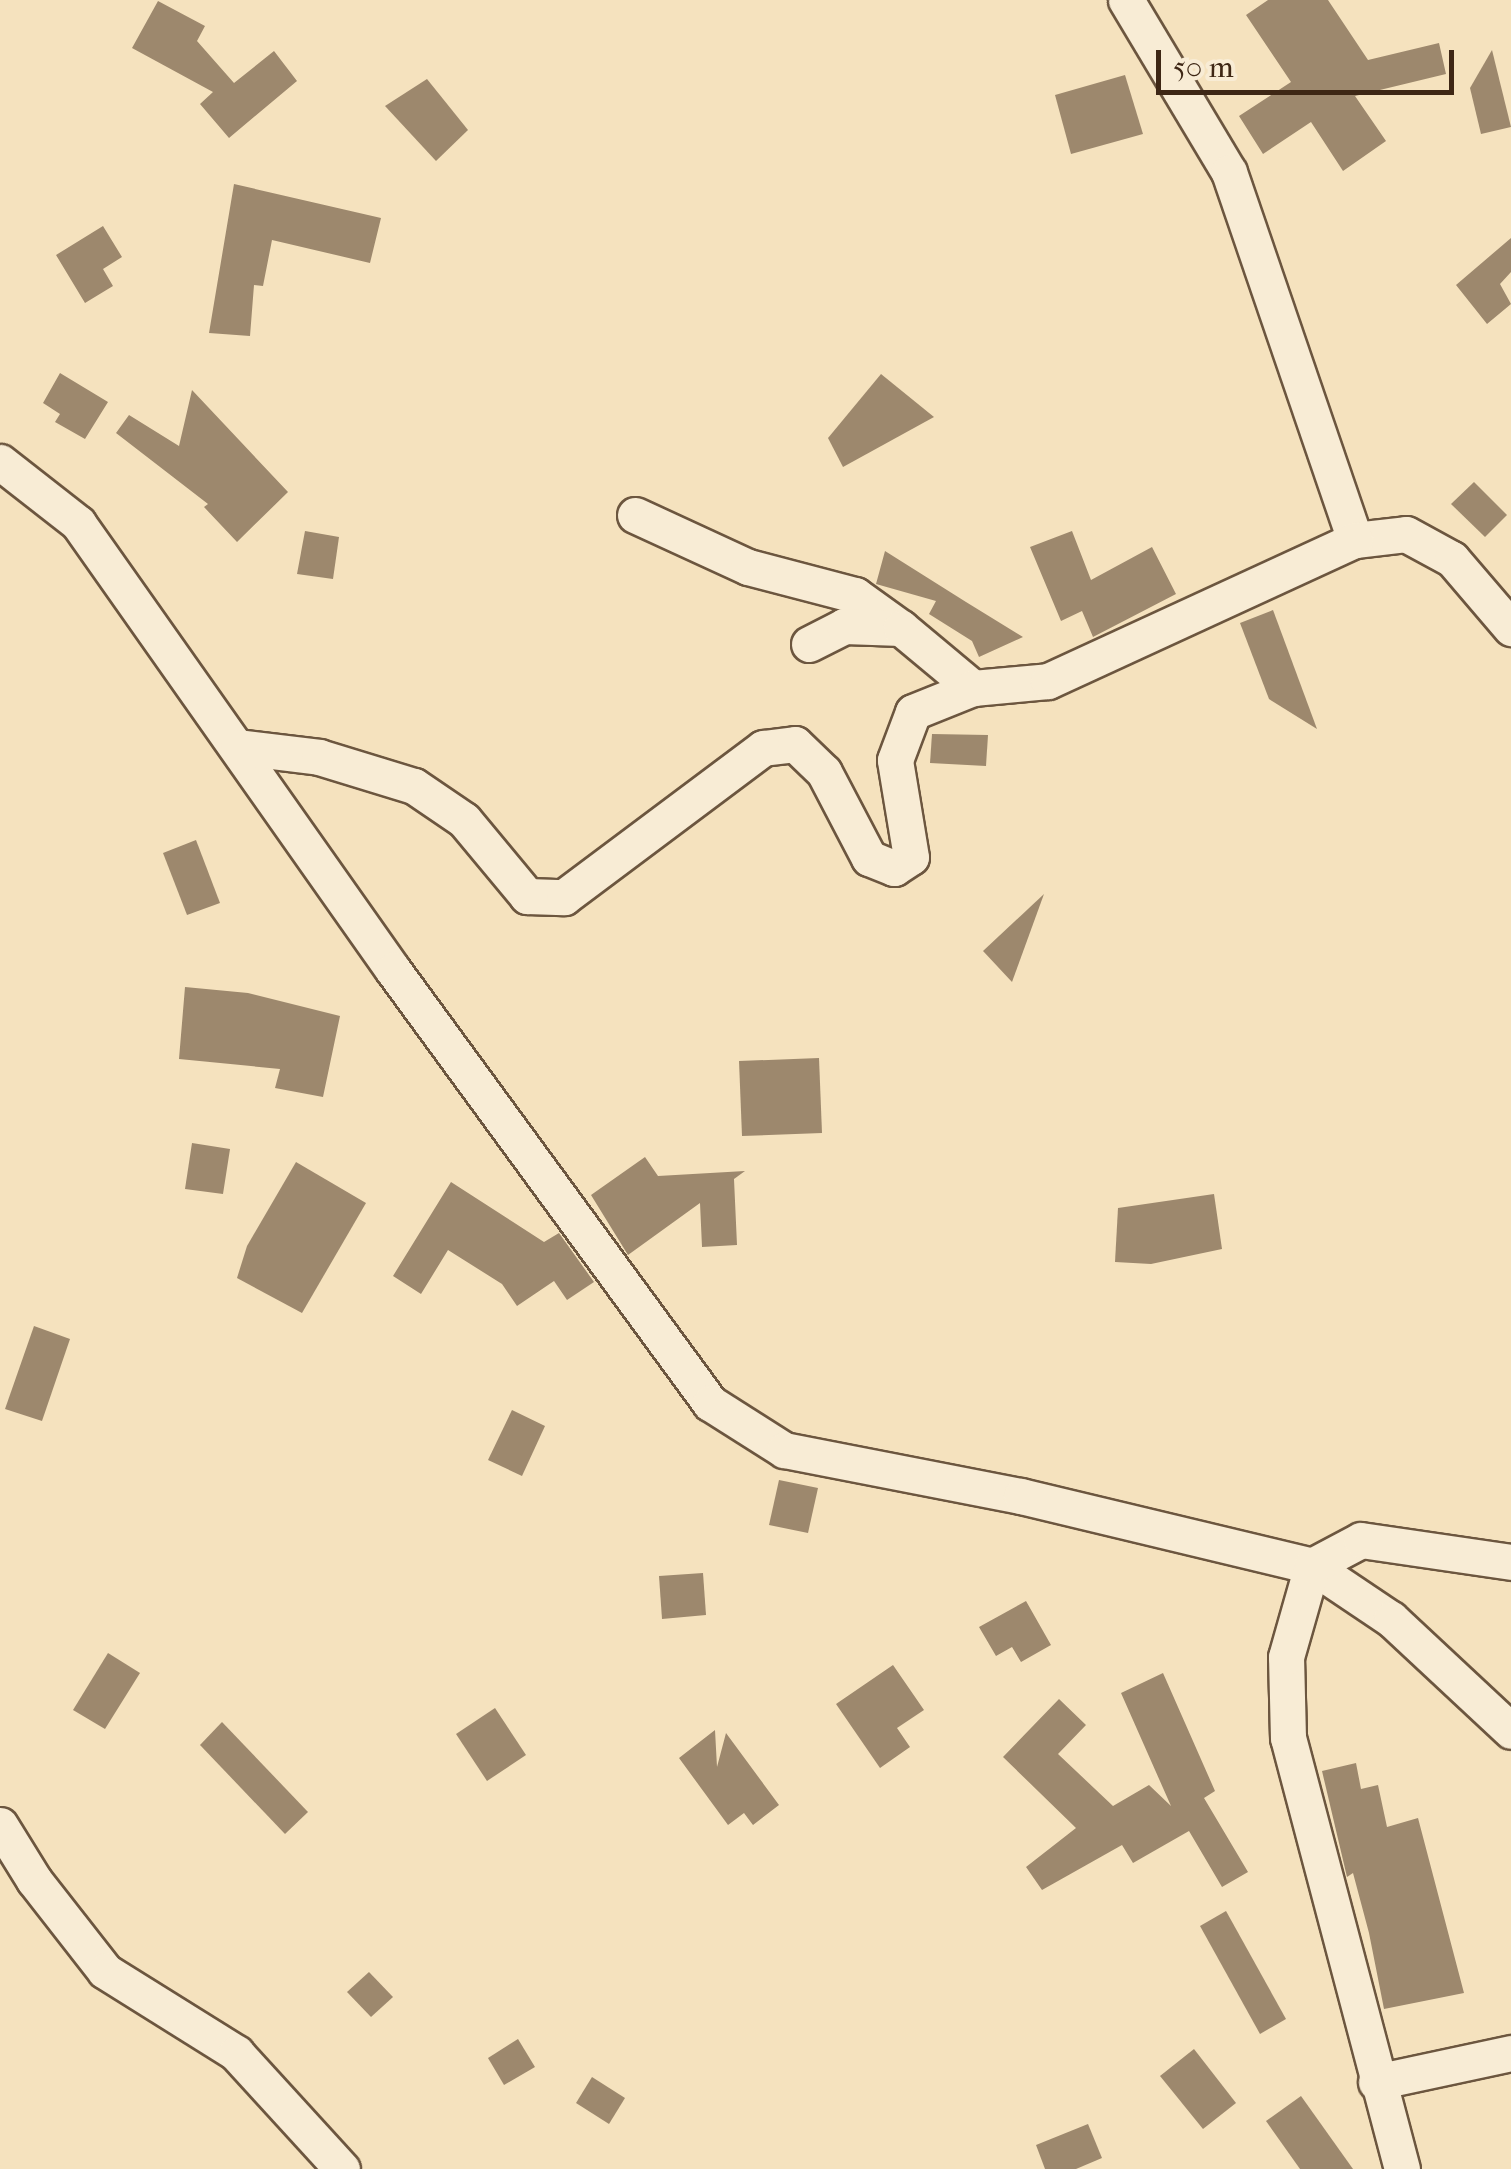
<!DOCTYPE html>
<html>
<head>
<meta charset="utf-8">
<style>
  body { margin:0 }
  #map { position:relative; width:1511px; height:2169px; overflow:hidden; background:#f5e2be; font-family:"IM FELL French Canon",serif }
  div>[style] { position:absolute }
  .building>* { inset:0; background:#9d886d }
  .roads { filter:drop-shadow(2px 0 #6c563f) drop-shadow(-2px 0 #6c563f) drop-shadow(0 2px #6c563f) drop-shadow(0 -2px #6c563f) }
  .minor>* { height:35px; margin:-17.5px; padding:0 17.5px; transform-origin:17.5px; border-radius:17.5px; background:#f8ecd5 }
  span { translate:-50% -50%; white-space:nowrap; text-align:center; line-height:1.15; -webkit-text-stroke:9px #f8ecd5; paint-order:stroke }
  .scale { position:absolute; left:1156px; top:50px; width:298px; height:45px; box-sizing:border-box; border:5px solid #3e2715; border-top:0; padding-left:12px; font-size:30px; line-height:35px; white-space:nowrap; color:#3e2715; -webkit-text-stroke:8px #f8ecd5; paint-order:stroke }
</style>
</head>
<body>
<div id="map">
  <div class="building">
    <div style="clip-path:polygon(1268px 0,1328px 0,1368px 60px,1439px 43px,1446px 74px,1355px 96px,1386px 141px,1343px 171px,1311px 122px,1263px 154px,1239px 116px,1291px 82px,1246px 15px)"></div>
    <div style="clip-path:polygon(158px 1px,205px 26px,197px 41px,234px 83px,274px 51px,297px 81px,229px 138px,200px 104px,213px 92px,132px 48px)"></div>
    <div style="clip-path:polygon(1492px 50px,1511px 127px,1481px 134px,1470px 88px)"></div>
    <div style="clip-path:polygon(1125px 75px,1143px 134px,1071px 154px,1055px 95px)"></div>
    <div style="clip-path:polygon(427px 79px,468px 130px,436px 161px,385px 106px)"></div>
    <div style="clip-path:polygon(234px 184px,381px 218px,370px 263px,272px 240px,263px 286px,254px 285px,250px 336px,209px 333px)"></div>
    <div style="clip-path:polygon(103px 226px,122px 257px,103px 269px,113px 286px,85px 303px,56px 255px)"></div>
    <div style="clip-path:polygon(1511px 238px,1511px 272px,1500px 284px,1511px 304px,1487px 324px,1456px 285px)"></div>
    <div style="clip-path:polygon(60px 373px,108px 402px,85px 439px,55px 422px,60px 414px,43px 403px)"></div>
    <div style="clip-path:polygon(881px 374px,934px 417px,843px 467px,828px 438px)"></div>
    <div style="clip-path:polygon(192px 390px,288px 492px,237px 542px,204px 507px,208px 504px,116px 433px,129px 415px,179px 446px)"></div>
    <div style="clip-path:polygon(1474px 482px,1507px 515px,1485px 537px,1451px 504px)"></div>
    <div style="clip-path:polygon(305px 531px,339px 537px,333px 579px,297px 574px)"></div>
    <div style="clip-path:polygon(1072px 531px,1091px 580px,1152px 547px,1176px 594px,1093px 637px,1082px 611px,1061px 621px,1030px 547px)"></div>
    <div style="clip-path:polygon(885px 551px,966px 602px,1023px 637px,979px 657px,972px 641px,929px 614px,936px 601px,876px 584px)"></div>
    <div style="clip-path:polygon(1273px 610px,1317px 729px,1269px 699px,1240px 623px)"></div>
    <div style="clip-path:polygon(932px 734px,988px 735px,986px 766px,930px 763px)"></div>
    <div style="clip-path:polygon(196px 840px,220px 903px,187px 915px,163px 853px)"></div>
    <div style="clip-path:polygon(1044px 894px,1012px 982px,983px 951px)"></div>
    <div style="clip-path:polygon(185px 987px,248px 993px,340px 1016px,323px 1097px,275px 1088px,280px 1069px,179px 1059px)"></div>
    <div style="clip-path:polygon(819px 1058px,822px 1133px,742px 1136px,739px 1061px)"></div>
    <div style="clip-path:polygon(192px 1143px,230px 1149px,223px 1194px,185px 1189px)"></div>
    <div style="clip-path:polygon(645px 1157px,658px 1176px,745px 1171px,734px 1179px,737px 1245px,702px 1247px,700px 1203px,628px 1255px,591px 1195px)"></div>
    <div style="clip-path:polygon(296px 1162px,366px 1203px,302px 1313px,237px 1278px,247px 1246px)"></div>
    <div style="clip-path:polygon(451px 1182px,544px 1242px,559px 1233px,594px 1282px,567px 1300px,554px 1281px,517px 1306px,502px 1284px,448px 1250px,421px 1294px,393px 1276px)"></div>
    <div style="clip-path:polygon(1214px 1194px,1222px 1249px,1151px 1264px,1115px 1262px,1118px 1208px)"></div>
    <div style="clip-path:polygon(34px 1326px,70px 1339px,42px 1421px,5px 1409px)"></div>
    <div style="clip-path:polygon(512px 1410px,545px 1426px,522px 1476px,488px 1460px)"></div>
    <div style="clip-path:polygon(779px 1480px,818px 1488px,808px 1533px,769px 1525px)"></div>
    <div style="clip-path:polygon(703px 1573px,706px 1615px,662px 1619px,659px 1576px)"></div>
    <div style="clip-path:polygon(1026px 1601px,1051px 1645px,1021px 1662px,1012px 1647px,996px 1656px,979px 1627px)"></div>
    <div style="clip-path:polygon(108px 1653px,140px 1673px,105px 1729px,73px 1710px)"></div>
    <div style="clip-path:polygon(893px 1665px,924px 1710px,897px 1728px,910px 1747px,880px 1768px,836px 1704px)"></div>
    <div style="clip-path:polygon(1163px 1673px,1215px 1791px,1204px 1798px,1248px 1872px,1222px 1887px,1189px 1831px,1133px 1863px,1122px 1845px,1042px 1890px,1026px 1867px,1076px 1828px,1003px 1757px,1059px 1699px,1086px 1725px,1058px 1754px,1113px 1806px,1149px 1785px,1171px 1806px,1121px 1693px)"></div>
    <div style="clip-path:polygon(495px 1708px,526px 1755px,487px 1781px,456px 1734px)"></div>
    <div style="clip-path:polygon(222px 1722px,308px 1812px,285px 1834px,200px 1745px)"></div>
    <div style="clip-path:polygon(715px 1730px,717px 1767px,726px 1733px,779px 1805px,753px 1825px,744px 1813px,728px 1825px,679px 1758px)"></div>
    <div style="clip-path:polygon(1356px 1763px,1361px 1789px,1378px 1785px,1387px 1827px,1418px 1818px,1464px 1993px,1384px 2009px,1369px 1933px,1353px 1873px,1347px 1877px,1322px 1771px)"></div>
    <div style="clip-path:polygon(1226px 1911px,1286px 2019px,1260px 2034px,1200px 1926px)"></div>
    <div style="clip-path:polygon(369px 1972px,393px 1997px,371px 2017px,347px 1992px)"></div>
    <div style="clip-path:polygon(518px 2039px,535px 2067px,504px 2085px,488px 2058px)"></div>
    <div style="clip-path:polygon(1194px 2049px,1236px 2103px,1203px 2129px,1160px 2076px)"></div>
    <div style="clip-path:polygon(592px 2077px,625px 2098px,609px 2124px,576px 2103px)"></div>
    <div style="clip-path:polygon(1301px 2096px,1353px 2169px,1300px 2169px,1266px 2121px)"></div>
    <div style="clip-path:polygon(1088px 2124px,1102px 2158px,1076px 2169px,1045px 2169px,1036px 2145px)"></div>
  </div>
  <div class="roads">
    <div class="minor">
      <div style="left:1126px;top:0;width:200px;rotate:59.1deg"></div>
      <div style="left:1229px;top:172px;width:389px;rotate:71.1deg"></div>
      <div style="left:1355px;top:540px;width:51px;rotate:-6.7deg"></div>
      <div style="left:1406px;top:534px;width:52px;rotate:28.5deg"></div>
      <div style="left:1452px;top:559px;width:91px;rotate:49.5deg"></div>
      <div style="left:0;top:462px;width:99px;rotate:38deg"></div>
      <div style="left:78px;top:523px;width:547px;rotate:54.83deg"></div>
      <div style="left:393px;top:970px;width:537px;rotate:53.79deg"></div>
      <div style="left:710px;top:1403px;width:88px;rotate:32.4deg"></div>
      <div style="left:784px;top:1450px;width:241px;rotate:11deg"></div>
      <div style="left:1021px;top:1496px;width:299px;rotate:13.5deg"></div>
      <div style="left:1312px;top:1566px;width:95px;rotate:33.9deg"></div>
      <div style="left:1391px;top:1619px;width:164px;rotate:43deg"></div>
      <div style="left:635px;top:515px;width:124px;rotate:24.7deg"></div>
      <div style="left:748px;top:567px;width:111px;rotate:14.7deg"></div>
      <div style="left:855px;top:595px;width:57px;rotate:35.7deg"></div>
      <div style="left:809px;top:644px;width:39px;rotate:-27deg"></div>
      <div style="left:844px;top:626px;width:57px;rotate:2deg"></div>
      <div style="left:901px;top:628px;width:94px;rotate:39.8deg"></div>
      <div style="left:238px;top:747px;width:82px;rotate:7deg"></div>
      <div style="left:319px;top:757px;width:99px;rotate:17deg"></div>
      <div style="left:414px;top:786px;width:60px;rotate:34.2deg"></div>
      <div style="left:464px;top:820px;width:99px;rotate:50.3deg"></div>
      <div style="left:527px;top:896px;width:37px;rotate:2deg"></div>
      <div style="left:564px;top:897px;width:249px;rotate:-36.8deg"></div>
      <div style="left:763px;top:748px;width:32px;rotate:-7deg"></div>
      <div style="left:795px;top:744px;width:40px;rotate:44deg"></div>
      <div style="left:824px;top:772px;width:97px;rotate:62.4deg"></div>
      <div style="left:869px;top:858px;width:27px;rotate:22deg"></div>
      <div style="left:894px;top:868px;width:20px;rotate:-33deg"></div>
      <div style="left:911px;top:857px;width:98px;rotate:-99.4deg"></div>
      <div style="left:895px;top:760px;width:51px;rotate:-69.4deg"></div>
      <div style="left:913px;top:712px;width:65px;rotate:-21.8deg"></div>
      <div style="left:973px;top:688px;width:75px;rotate:-5.3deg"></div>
      <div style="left:1048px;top:681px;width:338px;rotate:-24.7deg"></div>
      <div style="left:0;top:1825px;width:65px;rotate:58.3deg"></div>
      <div style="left:34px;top:1880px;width:115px;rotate:52deg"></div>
      <div style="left:105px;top:1971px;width:155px;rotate:32deg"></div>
      <div style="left:236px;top:2053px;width:157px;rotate:47.6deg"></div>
      <div style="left:1376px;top:2082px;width:138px;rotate:-12.1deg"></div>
      <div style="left:1402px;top:2169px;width:446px;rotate:-104.8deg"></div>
      <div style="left:1288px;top:1738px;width:81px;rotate:-91.4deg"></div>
      <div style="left:1286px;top:1657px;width:95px;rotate:-74.1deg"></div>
      <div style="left:1312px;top:1566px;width:55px;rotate:-28deg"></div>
      <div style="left:1361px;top:1540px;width:152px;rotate:8.3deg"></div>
    </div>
  </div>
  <div class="scale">50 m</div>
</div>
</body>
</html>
